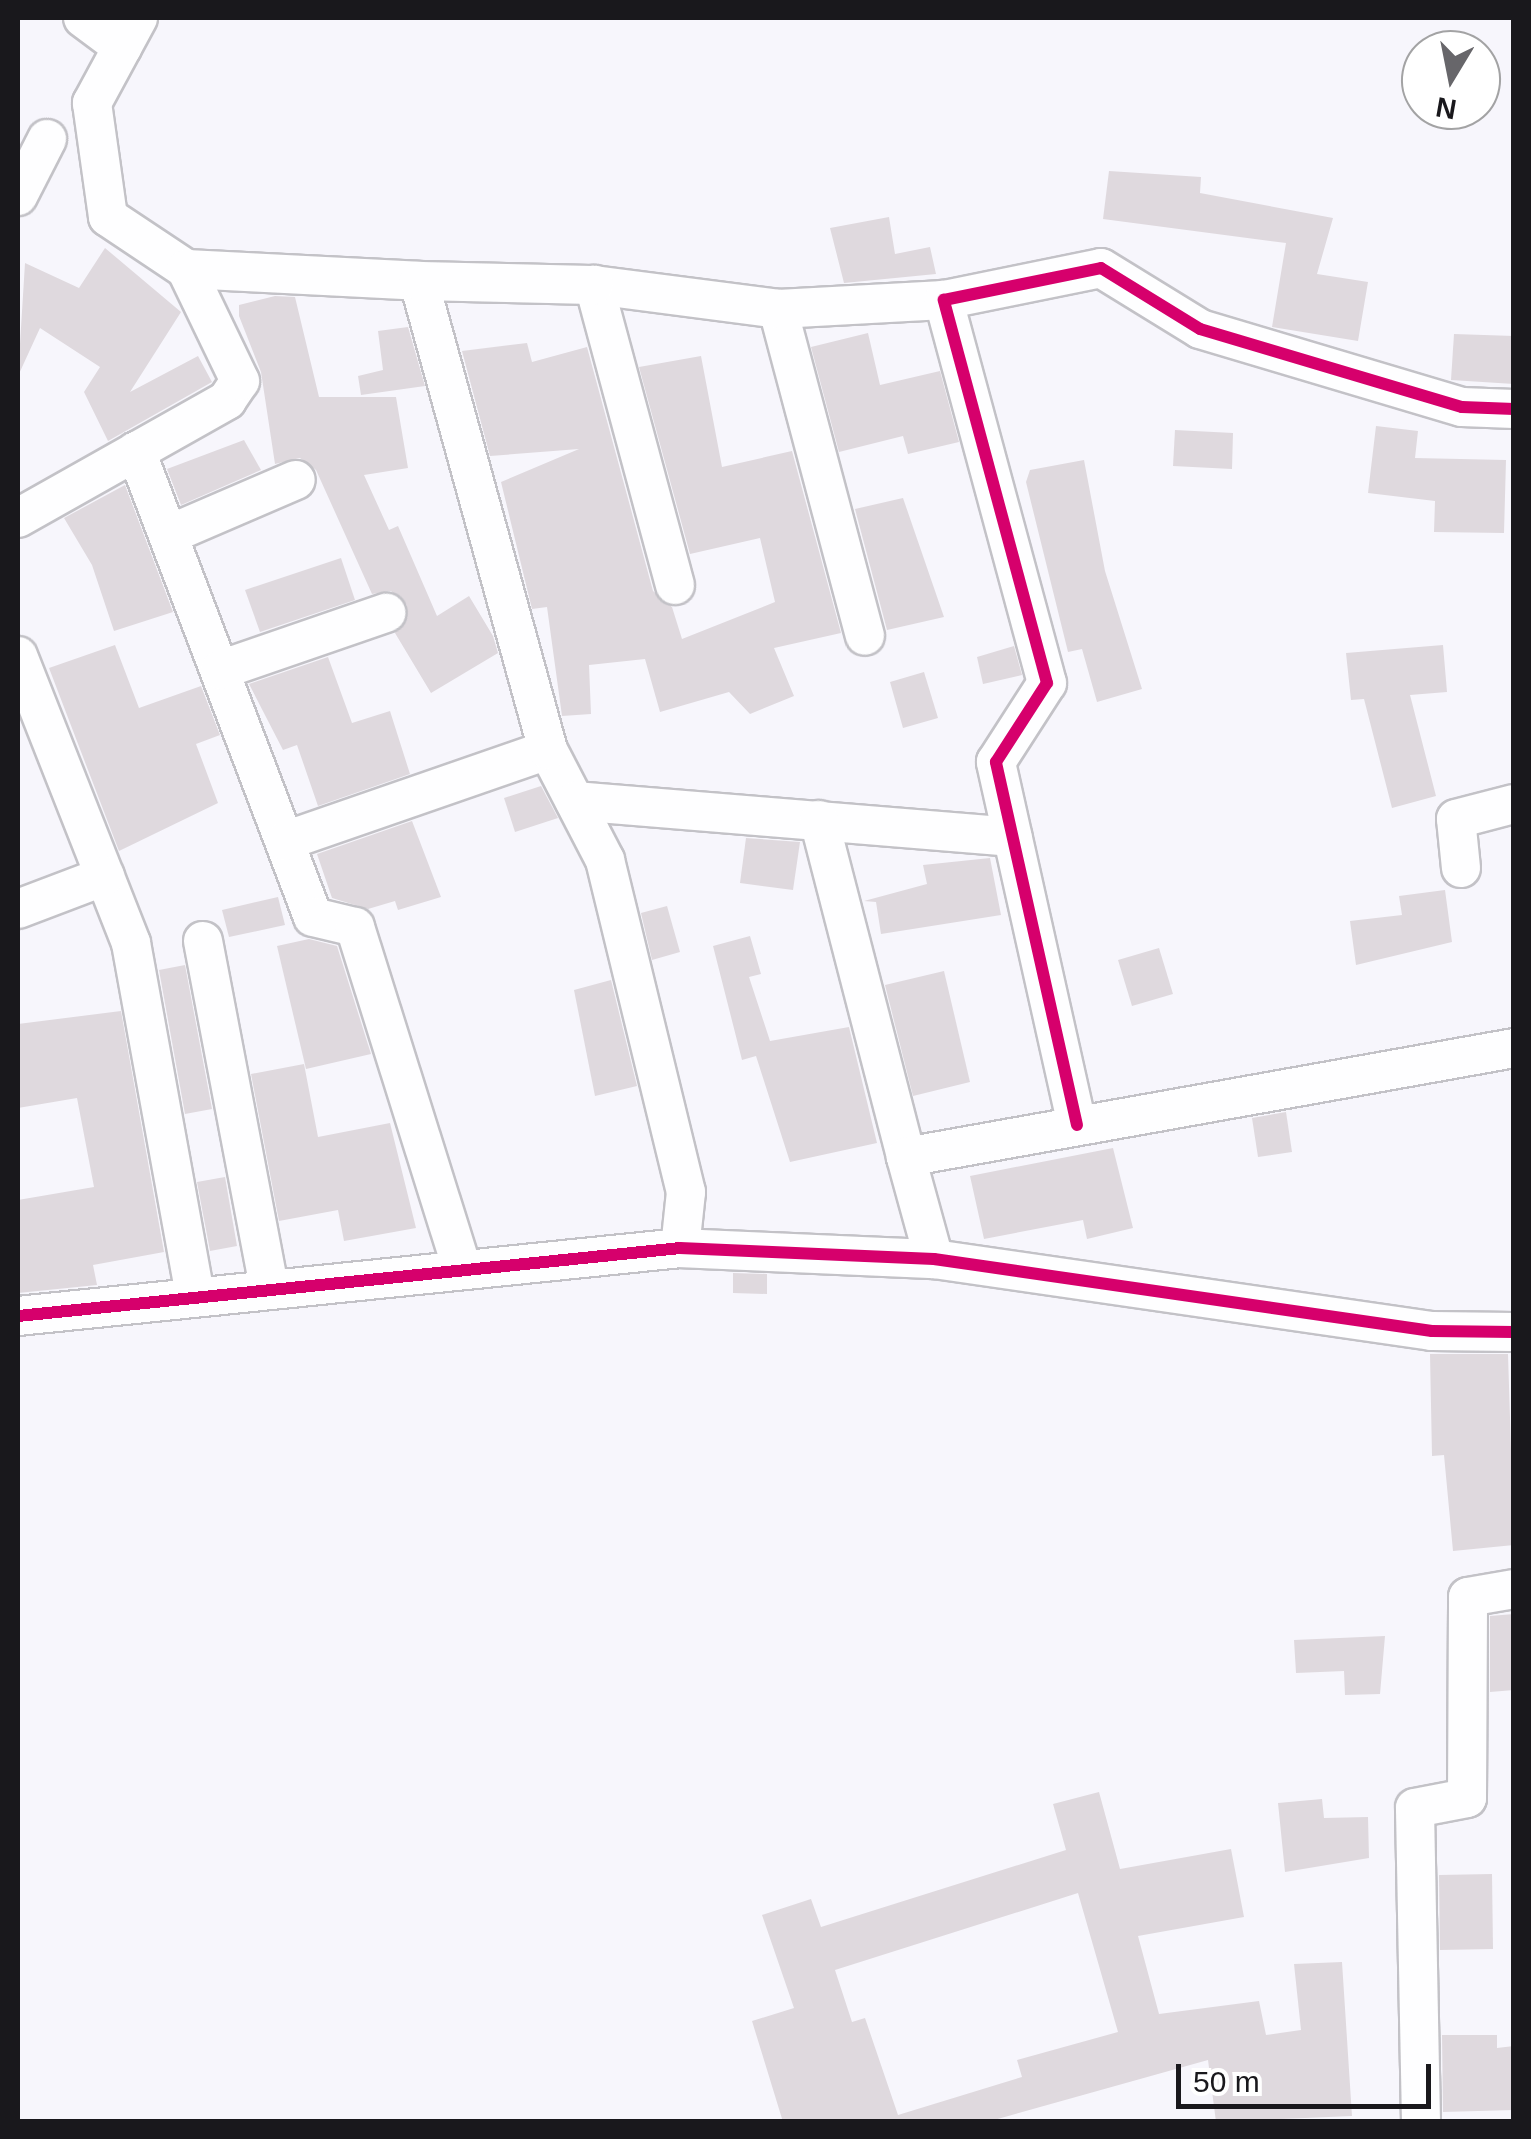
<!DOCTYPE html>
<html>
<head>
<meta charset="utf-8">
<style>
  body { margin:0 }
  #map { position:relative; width:1531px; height:2139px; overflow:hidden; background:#f7f6fc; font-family:Helvetica,sans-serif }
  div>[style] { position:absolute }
  .building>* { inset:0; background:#dfd9de }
  .roads { filter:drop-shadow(2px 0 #c3c2c7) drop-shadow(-2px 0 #c3c2c7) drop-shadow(0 2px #c3c2c7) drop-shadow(0 -2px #c3c2c7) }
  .minor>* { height:38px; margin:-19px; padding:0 19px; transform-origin:19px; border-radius:19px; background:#fefeff }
  .cycleway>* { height:12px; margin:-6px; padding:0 6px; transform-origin:6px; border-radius:6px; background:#d6006c }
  span { translate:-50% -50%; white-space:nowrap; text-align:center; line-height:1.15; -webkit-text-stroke:9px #fff; paint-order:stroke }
  .frame { position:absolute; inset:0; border:20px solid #19181c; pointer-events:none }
  .north { position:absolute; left:1401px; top:30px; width:100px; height:100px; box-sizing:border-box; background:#fff; border:2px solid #a3a3a4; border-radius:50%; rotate:190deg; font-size:28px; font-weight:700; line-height:40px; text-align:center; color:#19181c }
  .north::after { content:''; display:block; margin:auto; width:35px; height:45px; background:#67666a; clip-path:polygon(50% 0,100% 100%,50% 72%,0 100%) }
  .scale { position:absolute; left:1176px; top:2064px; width:255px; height:45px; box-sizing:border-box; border:5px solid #19181c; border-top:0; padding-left:12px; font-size:30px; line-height:35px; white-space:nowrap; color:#19181c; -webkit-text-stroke:8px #fff; paint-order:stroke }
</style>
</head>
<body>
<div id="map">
  <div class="building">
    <div style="clip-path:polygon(1109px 171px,1201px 177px,1200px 193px,1333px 218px,1317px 274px,1368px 282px,1358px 341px,1272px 327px,1286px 243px,1103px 219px)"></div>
    <div style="clip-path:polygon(889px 217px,895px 254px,930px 247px,936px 274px,844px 283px,830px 228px)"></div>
    <div style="clip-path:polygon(105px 248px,181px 312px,130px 392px,198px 356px,212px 382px,108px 441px,84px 392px,100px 367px,40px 328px,18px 376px,25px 263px,79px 288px)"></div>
    <div style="clip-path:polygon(275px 296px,295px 297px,319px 397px,396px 397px,408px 468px,364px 475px,389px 530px,398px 526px,437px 616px,469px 596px,493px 636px,498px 653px,431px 693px,395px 633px,407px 605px,391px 591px,372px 594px,316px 470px,300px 458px,275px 464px,261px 372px,239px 316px,239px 305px)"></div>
    <div style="clip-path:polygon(408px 327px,425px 386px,361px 395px,358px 376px,383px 370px,378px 331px)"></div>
    <div style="clip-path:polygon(868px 333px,880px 385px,940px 371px,959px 442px,908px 454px,903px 436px,839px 452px,811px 347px)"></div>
    <div style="clip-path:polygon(1454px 334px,1514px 336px,1514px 384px,1451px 380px)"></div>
    <div style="clip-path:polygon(527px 343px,532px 362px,587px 347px,653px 591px,672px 607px,682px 639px,775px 602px,760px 538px,690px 554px,639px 367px,701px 356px,722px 467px,792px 451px,841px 633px,774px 648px,794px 696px,750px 714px,729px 692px,660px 712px,645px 659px,589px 665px,591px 714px,562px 716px,547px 607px,532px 609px,501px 482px,579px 449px,490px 456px,462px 351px)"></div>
    <div style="clip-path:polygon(1376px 426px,1418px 431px,1415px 458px,1506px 460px,1504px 533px,1434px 532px,1435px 501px,1368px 493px)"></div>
    <div style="clip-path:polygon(1175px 430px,1233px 433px,1232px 469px,1173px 466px)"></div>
    <div style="clip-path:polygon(244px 440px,261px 470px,181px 505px,167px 469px)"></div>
    <div style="clip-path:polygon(1084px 460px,1105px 571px,1142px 689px,1097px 702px,1082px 649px,1068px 652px,1026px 482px,1030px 470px)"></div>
    <div style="clip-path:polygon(125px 485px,173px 612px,114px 631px,92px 565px,64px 518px)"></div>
    <div style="clip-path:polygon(903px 498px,944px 617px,887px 630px,855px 509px)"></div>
    <div style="clip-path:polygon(341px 558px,355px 600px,260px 632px,245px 590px)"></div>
    <div style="clip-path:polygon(115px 645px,139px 708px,201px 686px,220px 735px,196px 744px,218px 803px,119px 851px,49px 668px)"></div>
    <div style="clip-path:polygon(1443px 645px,1447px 692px,1410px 695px,1436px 796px,1392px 808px,1364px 699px,1351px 700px,1346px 653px)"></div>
    <div style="clip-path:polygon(1014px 646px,1022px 675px,983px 684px,977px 657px)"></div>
    <div style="clip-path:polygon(328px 657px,352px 723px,390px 711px,410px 774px,318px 806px,297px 745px,283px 750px,249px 684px)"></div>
    <div style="clip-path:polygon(924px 672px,938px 718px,903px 728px,890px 682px)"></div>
    <div style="clip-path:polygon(541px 786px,558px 818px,515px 832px,504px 798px)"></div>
    <div style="clip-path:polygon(412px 821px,441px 897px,398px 910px,395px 901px,368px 909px,332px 898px,317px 854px)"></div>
    <div style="clip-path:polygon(746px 838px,800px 842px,793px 890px,740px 883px)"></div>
    <div style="clip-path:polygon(990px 858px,1001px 915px,881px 934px,876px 902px,864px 901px,927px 884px,923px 865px)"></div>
    <div style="clip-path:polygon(1445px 890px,1452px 942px,1356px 965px,1350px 921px,1402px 915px,1399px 896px)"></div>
    <div style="clip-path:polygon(278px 897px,285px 925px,229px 937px,222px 910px)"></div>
    <div style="clip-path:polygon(667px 906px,680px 952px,652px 960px,641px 913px)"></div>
    <div style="clip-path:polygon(750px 936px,761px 974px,749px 977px,770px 1041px,849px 1027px,877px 1143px,790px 1162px,756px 1056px,742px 1060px,713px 946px)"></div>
    <div style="clip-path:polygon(309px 939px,337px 946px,371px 1054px,306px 1069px,277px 946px)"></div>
    <div style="clip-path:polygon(1159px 948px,1173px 994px,1132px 1006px,1118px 960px)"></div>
    <div style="clip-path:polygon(185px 965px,212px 1109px,185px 1114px,159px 970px)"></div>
    <div style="clip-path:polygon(944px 971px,970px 1082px,913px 1096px,885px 985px)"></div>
    <div style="clip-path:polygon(611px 980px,637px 1086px,595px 1096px,574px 990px)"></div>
    <div style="clip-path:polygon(121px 1011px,164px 1252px,93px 1265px,97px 1285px,18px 1293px,18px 1200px,94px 1187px,77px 1098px,18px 1108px,18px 1024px)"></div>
    <div style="clip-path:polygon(304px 1064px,318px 1137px,390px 1123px,416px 1228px,344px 1241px,338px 1210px,279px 1221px,251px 1074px)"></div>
    <div style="clip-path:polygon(1286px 1112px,1292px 1152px,1258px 1157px,1252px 1118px)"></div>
    <div style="clip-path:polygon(1113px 1148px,1133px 1228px,1087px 1239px,1083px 1220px,984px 1239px,970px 1176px)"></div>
    <div style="clip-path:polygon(225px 1177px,237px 1246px,210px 1251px,197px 1182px)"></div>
    <div style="clip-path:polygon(733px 1273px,767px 1274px,767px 1294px,733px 1293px)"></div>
    <div style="clip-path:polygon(1430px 1354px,1508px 1354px,1514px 1545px,1453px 1551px,1444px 1455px,1432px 1456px)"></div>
    <div style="clip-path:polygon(1514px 1614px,1514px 1690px,1490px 1692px,1490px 1616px)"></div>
    <div style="clip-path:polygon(1385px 1636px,1380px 1694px,1345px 1695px,1344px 1671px,1296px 1673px,1294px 1640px)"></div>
    <div style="clip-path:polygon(evenodd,1099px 1792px,1120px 1869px,1231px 1849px,1244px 1917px,1138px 1936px,1159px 2014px,1259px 2001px,1266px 2035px,1301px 2030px,1294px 1964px,1342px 1962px,1352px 2116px,1216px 2122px,1208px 2060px,987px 2122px,783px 2122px,752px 2021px,794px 2008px,762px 1915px,811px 1899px,821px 1927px,1066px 1850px,1053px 1804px,1099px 1792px,1078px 1893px,1118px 2032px,1017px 2060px,1022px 2077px,898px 2115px,865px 2018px,852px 2022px,835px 1970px,1078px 1893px)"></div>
    <div style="clip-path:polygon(1322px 1799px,1324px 1818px,1368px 1817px,1369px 1858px,1285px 1872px,1278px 1803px)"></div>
    <div style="clip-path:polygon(1492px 1874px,1493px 1949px,1440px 1950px,1439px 1875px)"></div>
    <div style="clip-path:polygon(1442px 2035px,1497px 2035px,1497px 2048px,1514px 2046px,1514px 2110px,1443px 2112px)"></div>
  </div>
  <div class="roads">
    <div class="minor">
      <div style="left:83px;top:18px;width:49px;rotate:36.6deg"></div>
      <div style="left:138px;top:18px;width:97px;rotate:118.4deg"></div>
      <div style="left:92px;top:103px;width:115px;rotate:82deg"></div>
      <div style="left:108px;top:217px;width:94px;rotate:33.7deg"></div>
      <div style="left:18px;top:196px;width:64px;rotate:-63deg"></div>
      <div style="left:778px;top:309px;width:338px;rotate:75.1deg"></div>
      <div style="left:136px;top:451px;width:498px;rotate:69.2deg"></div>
      <div style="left:313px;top:917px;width:43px;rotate:13.4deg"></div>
      <div style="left:355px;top:927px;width:357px;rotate:72.6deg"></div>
      <div style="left:18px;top:518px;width:240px;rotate:-29.4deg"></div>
      <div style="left:227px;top:400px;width:23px;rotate:-56deg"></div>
      <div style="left:240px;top:381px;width:124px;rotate:-115.7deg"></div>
      <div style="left:186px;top:269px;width:233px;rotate:2.9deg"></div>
      <div style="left:168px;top:535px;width:139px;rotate:-23.3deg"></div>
      <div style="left:675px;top:585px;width:311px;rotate:-105.1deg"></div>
      <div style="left:594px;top:285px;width:186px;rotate:7.4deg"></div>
      <div style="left:778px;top:309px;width:166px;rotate:-3.1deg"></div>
      <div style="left:18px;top:656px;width:308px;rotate:68.5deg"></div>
      <div style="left:131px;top:943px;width:359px;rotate:79.7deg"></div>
      <div style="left:220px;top:670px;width:176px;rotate:-19deg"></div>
      <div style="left:548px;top:750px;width:124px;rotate:62.6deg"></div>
      <div style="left:605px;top:860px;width:342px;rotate:76.3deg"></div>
      <div style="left:686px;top:1192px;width:56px;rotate:96.1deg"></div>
      <div style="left:575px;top:801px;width:439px;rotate:4.7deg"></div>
      <div style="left:819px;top:820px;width:348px;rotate:75.5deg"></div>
      <div style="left:285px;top:841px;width:278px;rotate:-19.1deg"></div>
      <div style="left:548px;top:750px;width:486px;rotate:-105.4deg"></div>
      <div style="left:419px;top:281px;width:175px;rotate:1.3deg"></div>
      <div style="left:1461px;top:868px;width:49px;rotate:-95.8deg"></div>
      <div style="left:1456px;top:819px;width:60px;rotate:-14.5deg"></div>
      <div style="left:18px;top:909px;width:93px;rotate:-20.8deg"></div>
      <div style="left:203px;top:941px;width:352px;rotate:79.2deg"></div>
      <div style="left:1077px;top:1125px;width:372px;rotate:-102.6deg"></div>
      <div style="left:996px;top:762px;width:94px;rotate:-57.2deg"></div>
      <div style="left:1047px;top:683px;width:397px;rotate:-105.1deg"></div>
      <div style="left:944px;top:300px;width:160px;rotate:-11.5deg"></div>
      <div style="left:1101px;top:268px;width:116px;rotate:31.6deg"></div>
      <div style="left:1200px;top:329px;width:273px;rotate:16.6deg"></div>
      <div style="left:1462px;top:407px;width:52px;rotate:2.2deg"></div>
      <div style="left:934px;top:1259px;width:106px;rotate:-105.4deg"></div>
      <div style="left:906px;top:1157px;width:618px;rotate:-10.16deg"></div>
      <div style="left:18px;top:1316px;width:665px;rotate:-5.86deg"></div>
      <div style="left:680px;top:1248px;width:254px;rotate:2.5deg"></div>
      <div style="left:934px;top:1259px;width:503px;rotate:8.23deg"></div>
      <div style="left:1432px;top:1331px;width:82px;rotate:0.7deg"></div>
      <div style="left:1421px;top:2122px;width:314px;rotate:-91.1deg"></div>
      <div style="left:1415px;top:1808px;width:53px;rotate:-10.9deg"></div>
      <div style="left:1467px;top:1798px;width:201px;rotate:-89.7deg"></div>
      <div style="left:1468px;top:1597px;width:47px;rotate:-9.9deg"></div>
    </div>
  </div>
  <div class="cycleway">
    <div style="left:1077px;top:1125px;width:372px;rotate:-102.6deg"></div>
    <div style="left:996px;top:762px;width:94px;rotate:-57.2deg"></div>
    <div style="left:1047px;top:683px;width:397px;rotate:-105.1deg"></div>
    <div style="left:944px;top:300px;width:160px;rotate:-11.5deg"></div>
    <div style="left:1101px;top:268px;width:116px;rotate:31.6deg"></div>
    <div style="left:1200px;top:329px;width:273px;rotate:16.6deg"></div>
    <div style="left:1462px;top:407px;width:52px;rotate:2.2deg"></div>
    <div style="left:18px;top:1316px;width:665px;rotate:-5.86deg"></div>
    <div style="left:680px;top:1248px;width:254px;rotate:2.5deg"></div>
    <div style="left:934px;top:1259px;width:503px;rotate:8.23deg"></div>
    <div style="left:1432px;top:1331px;width:82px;rotate:0.7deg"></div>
  </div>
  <div class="frame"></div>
  <div class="north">N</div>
  <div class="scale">50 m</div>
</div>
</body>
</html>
